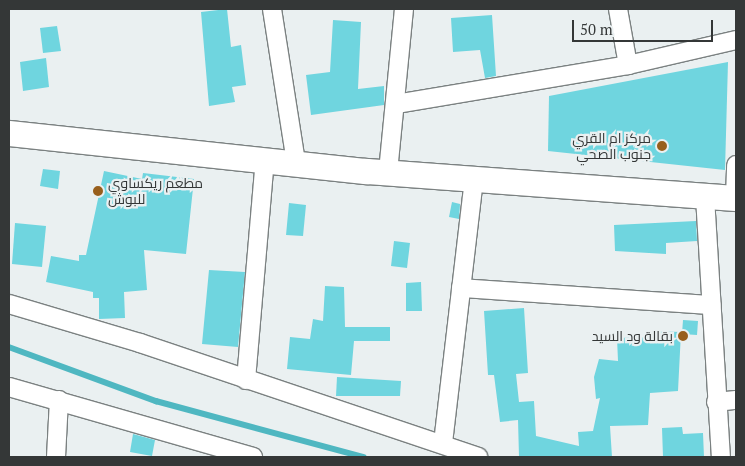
<!DOCTYPE html>
<html>
<head>
<meta charset="utf-8">
<style>
  body { margin:0 }
  #map { position:relative; width:745px; height:466px; overflow:hidden; background:#eaf0f1; font-family:"PT Serif",Cairo,serif }
  div>[style] { position:absolute }
  .stream>* { height:5.5px; margin:-2.75px; padding:0 2.75px; transform-origin:2.75px; border-radius:2.75px; background:#4fb7c1 }
  .building>* { inset:0; background:#6fd5df }
  .roads { filter:drop-shadow(1px 0 #7b8181) drop-shadow(-1px 0 #7b8181) drop-shadow(0 1px #7b8181) drop-shadow(0 -1px #7b8181) }
  .street>* { height:18px; margin:-9px; padding:0 9px; transform-origin:9px; border-radius:9px; background:#fff }
  .secondary>* { height:25px; margin:-12.5px; padding:0 12.5px; transform-origin:12.5px; border-radius:12.5px; background:#fff }
  .dots>* { width:14px; height:14px; translate:-50% -50%; box-sizing:border-box; border:2px solid #eaf0f1; border-radius:50% }
  span { translate:-50% -50%; white-space:nowrap; text-align:center; line-height:1.15; -webkit-text-stroke:4.5px #eaf0f1; paint-order:stroke }
  .poi-label { font-size:14px; color:#343737 }
  .right { translate:-100% -50%; text-align:right }
  .left { translate:0 -50%; text-align:left }
  .frame { position:absolute; inset:0; border:10px solid #343737; pointer-events:none }
  .scale { position:absolute; left:572px; top:20px; width:141px; height:22px; box-sizing:border-box; border:2px solid #343737; border-top:0; padding-left:6px; font-size:15px; line-height:18px; white-space:nowrap; color:#343737; -webkit-text-stroke:4px #eaf0f1; paint-order:stroke }
</style>
</head>
<body>
<div id="map">
  <div class="stream">
    <div style="left:9px;top:347px;width:157px;rotate:20.2deg"></div>
    <div style="left:156px;top:401px;width:215px;rotate:15.1deg"></div>
  </div>
  <div class="building">
    <div style="clip-path:polygon(227px 9px,231px 47px,241px 45px,246px 85px,232px 87px,235px 102px,209px 106px,201px 12px)"></div>
    <div style="clip-path:polygon(492px 15px,496px 76px,485px 78px,480px 50px,453px 52px,451px 18px)"></div>
    <div style="clip-path:polygon(333px 20px,361px 22px,358px 89px,384px 86px,384px 105px,311px 115px,306px 75px,330px 72px)"></div>
    <div style="clip-path:polygon(57px 26px,61px 51px,43px 53px,40px 28px)"></div>
    <div style="clip-path:polygon(46px 58px,49px 87px,23px 91px,20px 62px)"></div>
    <div style="clip-path:polygon(728px 62px,725px 170px,548px 151px,549px 96px)"></div>
    <div style="clip-path:polygon(43px 169px,60px 171px,58px 189px,40px 186px)"></div>
    <div style="clip-path:polygon(104px 171px,142px 179px,143px 173px,194px 179px,186px 254px,144px 250px,147px 290px,124px 292px,125px 318px,99px 319px,99px 298px,93px 298px,93px 292px,46px 282px,51px 256px,79px 261px,79px 255px,86px 255px)"></div>
    <div style="clip-path:polygon(452px 202px,460px 204px,459px 219px,449px 217px)"></div>
    <div style="clip-path:polygon(289px 203px,306px 205px,303px 236px,286px 235px)"></div>
    <div style="clip-path:polygon(696px 221px,697px 241px,666px 243px,666px 254px,615px 251px,614px 225px)"></div>
    <div style="clip-path:polygon(15px 223px,46px 226px,42px 267px,12px 264px)"></div>
    <div style="clip-path:polygon(394px 241px,410px 243px,407px 268px,391px 266px)"></div>
    <div style="clip-path:polygon(209px 270px,245px 272px,238px 347px,202px 344px)"></div>
    <div style="clip-path:polygon(421px 282px,422px 311px,406px 311px,406px 283px)"></div>
    <div style="clip-path:polygon(325px 286px,344px 287px,345px 327px,390px 327px,390px 341px,354px 341px,351px 375px,287px 369px,290px 337px,310px 339px,313px 319px,323px 321px)"></div>
    <div style="clip-path:polygon(524px 308px,528px 373px,516px 374px,519px 402px,534px 401px,536px 436px,579px 446px,578px 432px,593px 431px,600px 398px,596px 399px,594px 377px,599px 359px,618px 361px,617px 338px,652px 337px,653px 331px,681px 332px,678px 391px,650px 393px,648px 425px,610px 426px,612px 457px,519px 457px,518px 420px,500px 422px,494px 375px,488px 375px,484px 311px)"></div>
    <div style="clip-path:polygon(683px 320px,698px 321px,697px 335px,682px 334px)"></div>
    <div style="clip-path:polygon(337px 377px,401px 381px,400px 396px,336px 396px)"></div>
    <div style="clip-path:polygon(682px 427px,683px 434px,703px 433px,704px 457px,663px 457px,662px 428px)"></div>
    <div style="clip-path:polygon(133px 434px,155px 440px,152px 456px,130px 452px)"></div>
  </div>
  <div class="roads">
    <div class="street">
      <div style="left:272px;top:9px;width:156px;rotate:81.1deg"></div>
      <div style="left:618px;top:9px;width:57px;rotate:79.9deg"></div>
      <div style="left:396px;top:104px;width:235px;rotate:-9.5deg"></div>
      <div style="left:628px;top:65px;width:111px;rotate:-13deg"></div>
      <div style="left:388px;top:172px;width:164px;rotate:-84.4deg"></div>
      <div style="left:705px;top:197px;width:260px;rotate:86.5deg"></div>
      <div style="left:735px;top:198px;width:33px;rotate:-88deg"></div>
      <div style="left:461px;top:288px;width:251px;rotate:3.9deg"></div>
      <div style="left:9px;top:304px;width:137px;rotate:16.6deg"></div>
      <div style="left:140px;top:343px;width:357px;rotate:18.6deg"></div>
      <div style="left:246px;top:380px;width:221px;rotate:-85.1deg"></div>
      <div style="left:9px;top:387px;width:254px;rotate:16deg"></div>
      <div style="left:716px;top:402px;width:20px;rotate:-6deg"></div>
      <div style="left:443px;top:443px;width:266px;rotate:-83.3deg"></div>
      <div style="left:56px;top:457px;width:57px;rotate:-87deg"></div>
    </div>
    <div class="secondary">
      <div style="left:9px;top:133px;width:359px;rotate:6.1deg"></div>
      <div style="left:366px;top:171px;width:371px;rotate:4.2deg"></div>
    </div>
  </div>
  <div class="dots">
    <div style="left:662px;top:146px;background:#985f1c"></div>
    <div style="left:98px;top:191px;background:#985f1c"></div>
    <div style="left:683px;top:336px;background:#985f1c"></div>
  </div>
  <div class="poi-label">
    <span class="right" style="left:651px;top:146px">مركز ام القري<br>جنوب الصحي</span>
    <span class="left" style="left:108px;top:191px">مطعم ريكساوي<br>للبوش</span>
    <span class="right" style="left:673px;top:336px">بقالة ود السيد</span>
  </div>
  <div class="frame"></div>
  <div class="scale">50 m</div>
</div>
</body>
</html>
